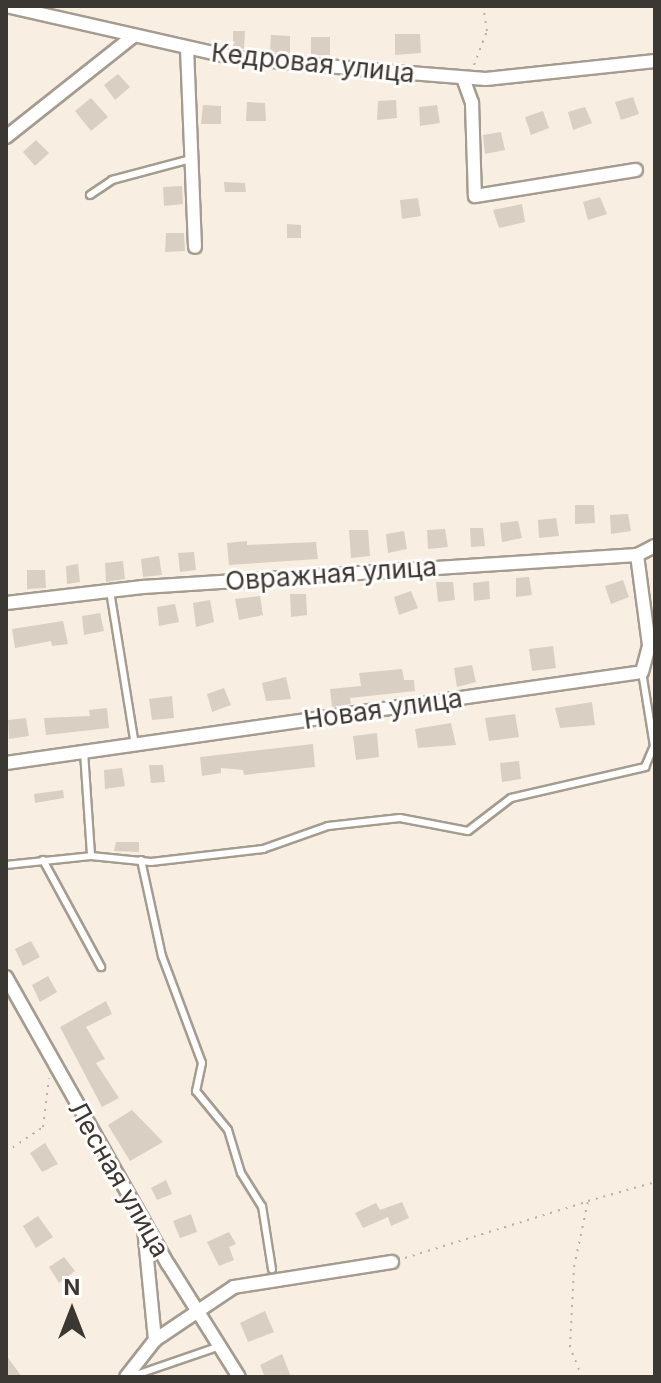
<!DOCTYPE html>
<html>
<head>
<meta charset="utf-8">
<style>
  body { margin:0 }
  #map { position:relative; width:661px; height:1383px; overflow:hidden; background:#f8efe2; font-family:Inter,sans-serif }
  div>[style] { position:absolute }
  .building>* { inset:0; background:#d9cfc3 }
  .path>* { height:2px; margin-top:-1px; transform-origin:0; background:repeating-linear-gradient(90deg,#b8b0a6 0 2px,transparent 0 8px) }
  .roads { filter:drop-shadow(2px 0 #a59c90) drop-shadow(-2px 0 #a59c90) drop-shadow(0 2px #a59c90) drop-shadow(0 -2px #a59c90) }
  .lane>* { height:6px; margin:-3px; padding:0 3px; transform-origin:3px; border-radius:3px; background:#fff }
  .street>* { height:12px; margin:-6px; padding:0 6px; transform-origin:6px; border-radius:6px; background:#fff }
  span { translate:-50% -50%; white-space:nowrap; text-align:center; line-height:1.15; -webkit-text-stroke:6px #fffdfb; paint-order:stroke }
  .street-label { font-size:26px; color:#3b3732 }
  .frame { position:absolute; inset:0; border:8px solid #3b3732; pointer-events:none }
  .north { position:absolute; left:32px; top:1271px; width:80px; height:80px; -webkit-text-stroke:6px #fffdfb; paint-order:stroke; rotate:0deg; font-size:22px; font-weight:700; line-height:32px; text-align:center; color:#3b3732 }
  .north::after { content:''; display:block; margin:auto; width:28px; height:36px; background:#3b3732; clip-path:polygon(50% 0,100% 100%,50% 72%,0 100%) }
</style>
</head>
<body>
<div id="map">
  <div class="building">
    <div style="clip-path:polygon(233px 31px,245px 31px,244px 49px,233px 48px)"></div>
    <div style="clip-path:polygon(395px 34px,420px 34px,421px 53px,395px 55px)"></div>
    <div style="clip-path:polygon(271px 35px,290px 36px,290px 54px,270px 52px)"></div>
    <div style="clip-path:polygon(311px 37px,330px 37px,330px 55px,311px 55px)"></div>
    <div style="clip-path:polygon(118px 74px,130px 87px,115px 100px,104px 85px)"></div>
    <div style="clip-path:polygon(633px 97px,639px 114px,621px 120px,615px 102px)"></div>
    <div style="clip-path:polygon(91px 98px,108px 117px,91px 131px,75px 111px)"></div>
    <div style="clip-path:polygon(396px 100px,397px 118px,377px 120px,378px 101px)"></div>
    <div style="clip-path:polygon(247px 102px,265px 103px,266px 121px,246px 121px)"></div>
    <div style="clip-path:polygon(203px 105px,221px 106px,221px 124px,201px 124px)"></div>
    <div style="clip-path:polygon(437px 105px,440px 123px,420px 126px,419px 107px)"></div>
    <div style="clip-path:polygon(585px 107px,592px 123px,573px 130px,568px 112px)"></div>
    <div style="clip-path:polygon(543px 111px,549px 128px,531px 135px,525px 117px)"></div>
    <div style="clip-path:polygon(501px 132px,505px 150px,485px 154px,483px 135px)"></div>
    <div style="clip-path:polygon(36px 140px,49px 153px,35px 166px,23px 152px)"></div>
    <div style="clip-path:polygon(224px 182px,245px 183px,246px 192px,225px 192px)"></div>
    <div style="clip-path:polygon(182px 186px,183px 204px,164px 206px,163px 187px)"></div>
    <div style="clip-path:polygon(600px 197px,607px 214px,588px 220px,583px 202px)"></div>
    <div style="clip-path:polygon(418px 198px,421px 216px,402px 219px,400px 200px)"></div>
    <div style="clip-path:polygon(522px 204px,525px 222px,499px 228px,493px 210px)"></div>
    <div style="clip-path:polygon(287px 224px,301px 225px,301px 238px,287px 238px)"></div>
    <div style="clip-path:polygon(166px 233px,184px 233px,185px 251px,165px 252px)"></div>
    <div style="clip-path:polygon(575px 505px,594px 505px,595px 523px,575px 524px)"></div>
    <div style="clip-path:polygon(628px 514px,631px 531px,611px 534px,610px 515px)"></div>
    <div style="clip-path:polygon(556px 518px,559px 536px,539px 538px,538px 520px)"></div>
    <div style="clip-path:polygon(518px 521px,522px 538px,502px 542px,500px 523px)"></div>
    <div style="clip-path:polygon(470px 528px,483px 528px,485px 546px,471px 547px)"></div>
    <div style="clip-path:polygon(445px 529px,448px 547px,428px 549px,427px 530px)"></div>
    <div style="clip-path:polygon(349px 530px,368px 530px,370px 556px,351px 558px)"></div>
    <div style="clip-path:polygon(404px 531px,407px 549px,388px 553px,386px 534px)"></div>
    <div style="clip-path:polygon(247px 541px,247px 545px,316px 542px,318px 559px,229px 565px,227px 543px)"></div>
    <div style="clip-path:polygon(194px 552px,196px 570px,180px 572px,178px 553px)"></div>
    <div style="clip-path:polygon(159px 556px,162px 575px,143px 577px,141px 559px)"></div>
    <div style="clip-path:polygon(123px 561px,125px 579px,106px 582px,105px 563px)"></div>
    <div style="clip-path:polygon(78px 564px,80px 582px,67px 584px,66px 566px)"></div>
    <div style="clip-path:polygon(27px 570px,45px 570px,46px 588px,27px 589px)"></div>
    <div style="clip-path:polygon(529px 577px,532px 595px,516px 597px,516px 578px)"></div>
    <div style="clip-path:polygon(623px 580px,629px 597px,611px 604px,605px 586px)"></div>
    <div style="clip-path:polygon(489px 581px,490px 599px,474px 601px,473px 583px)"></div>
    <div style="clip-path:polygon(436px 582px,453px 582px,455px 600px,438px 602px)"></div>
    <div style="clip-path:polygon(411px 591px,418px 608px,399px 615px,394px 597px)"></div>
    <div style="clip-path:polygon(290px 594px,306px 594px,307px 615px,291px 617px)"></div>
    <div style="clip-path:polygon(260px 596px,263px 615px,239px 620px,235px 599px)"></div>
    <div style="clip-path:polygon(210px 600px,214px 622px,196px 627px,193px 603px)"></div>
    <div style="clip-path:polygon(175px 604px,179px 622px,159px 626px,157px 607px)"></div>
    <div style="clip-path:polygon(100px 613px,104px 631px,84px 635px,82px 616px)"></div>
    <div style="clip-path:polygon(63px 621px,68px 644px,52px 646px,51px 641px,15px 648px,12px 629px)"></div>
    <div style="clip-path:polygon(553px 646px,556px 668px,532px 671px,529px 649px)"></div>
    <div style="clip-path:polygon(472px 665px,476px 682px,457px 687px,454px 668px)"></div>
    <div style="clip-path:polygon(402px 669px,404px 680px,414px 680px,415px 691px,350px 698px,351px 704px,332px 707px,330px 689px,361px 686px,359px 673px)"></div>
    <div style="clip-path:polygon(286px 677px,291px 699px,266px 701px,262px 683px)"></div>
    <div style="clip-path:polygon(224px 688px,231px 705px,212px 712px,207px 694px)"></div>
    <div style="clip-path:polygon(172px 696px,174px 718px,152px 720px,149px 699px)"></div>
    <div style="clip-path:polygon(592px 702px,595px 725px,560px 728px,555px 708px)"></div>
    <div style="clip-path:polygon(107px 708px,109px 728px,46px 735px,44px 718px,90px 716px,89px 710px)"></div>
    <div style="clip-path:polygon(515px 714px,519px 737px,489px 741px,485px 718px)"></div>
    <div style="clip-path:polygon(26px 718px,29px 736px,9px 739px,8px 720px)"></div>
    <div style="clip-path:polygon(451px 723px,456px 745px,418px 748px,415px 729px)"></div>
    <div style="clip-path:polygon(377px 733px,379px 757px,356px 760px,353px 736px)"></div>
    <div style="clip-path:polygon(313px 744px,315px 767px,244px 775px,243px 770px,221px 768px,221px 773px,202px 776px,200px 757px)"></div>
    <div style="clip-path:polygon(519px 761px,521px 779px,502px 782px,500px 763px)"></div>
    <div style="clip-path:polygon(149px 765px,163px 765px,165px 782px,151px 783px)"></div>
    <div style="clip-path:polygon(122px 768px,125px 786px,105px 789px,104px 770px)"></div>
    <div style="clip-path:polygon(63px 790px,64px 798px,35px 803px,34px 794px)"></div>
    <div style="clip-path:polygon(116px 842px,139px 842px,139px 852px,114px 851px)"></div>
    <div style="clip-path:polygon(31px 941px,40px 957px,23px 966px,15px 949px)"></div>
    <div style="clip-path:polygon(48px 976px,57px 992px,40px 1002px,32px 985px)"></div>
    <div style="clip-path:polygon(106px 1001px,112px 1014px,86px 1027px,105px 1059px,96px 1063px,119px 1098px,102px 1107px,60px 1027px)"></div>
    <div style="clip-path:polygon(132px 1110px,163px 1142px,130px 1161px,108px 1125px)"></div>
    <div style="clip-path:polygon(45px 1143px,58px 1164px,42px 1172px,30px 1153px)"></div>
    <div style="clip-path:polygon(166px 1180px,172px 1194px,157px 1200px,151px 1188px)"></div>
    <div style="clip-path:polygon(402px 1202px,409px 1218px,391px 1226px,388px 1217px,363px 1228px,355px 1213px,376px 1203px,380px 1210px)"></div>
    <div style="clip-path:polygon(191px 1214px,197px 1232px,180px 1238px,173px 1221px)"></div>
    <div style="clip-path:polygon(38px 1216px,53px 1237px,36px 1248px,23px 1226px)"></div>
    <div style="clip-path:polygon(229px 1232px,236px 1244px,229px 1247px,234px 1260px,219px 1266px,207px 1242px)"></div>
    <div style="clip-path:polygon(64px 1257px,75px 1271px,59px 1283px,49px 1267px)"></div>
    <div style="clip-path:polygon(265px 1311px,274px 1332px,248px 1342px,240px 1323px)"></div>
    <div style="clip-path:polygon(282px 1354px,291px 1377px,265px 1377px,260px 1365px)"></div>
    <div style="clip-path:polygon(6px 1355px,22px 1377px,6px 1377px)"></div>
  </div>
  <div class="path">
    <div style="left:474px;top:65px;width:36px;rotate:-69deg"></div>
    <div style="left:487px;top:31px;width:25px;rotate:-99deg"></div>
    <div style="left:6px;top:1152px;width:45px;rotate:-34deg"></div>
    <div style="left:43px;top:1127px;width:49px;rotate:-83deg"></div>
    <div style="left:405px;top:1258px;width:189px;rotate:-17.2deg"></div>
    <div style="left:582px;top:1377px;width:32px;rotate:-112deg"></div>
    <div style="left:570px;top:1347px;width:80px;rotate:-87.1deg"></div>
    <div style="left:574px;top:1267px;width:67px;rotate:-78deg"></div>
    <div style="left:588px;top:1201px;width:70px;rotate:-15.8deg"></div>
  </div>
  <div class="roads">
    <div class="lane">
      <div style="left:90px;top:195px;width:27px;rotate:-34deg"></div>
      <div style="left:112px;top:180px;width:82px;rotate:-14.9deg"></div>
      <div style="left:110px;top:591px;width:156px;rotate:80.8deg"></div>
      <div style="left:84px;top:752px;width:104px;rotate:86.1deg"></div>
      <div style="left:43px;top:860px;width:122px;rotate:61.5deg"></div>
      <div style="left:141px;top:860px;width:98px;rotate:77.7deg"></div>
      <div style="left:162px;top:956px;width:114px;rotate:69.5deg"></div>
      <div style="left:202px;top:1063px;width:29px;rotate:102deg"></div>
      <div style="left:196px;top:1091px;width:50px;rotate:50.6deg"></div>
      <div style="left:228px;top:1130px;width:45px;rotate:73.2deg"></div>
      <div style="left:241px;top:1173px;width:39px;rotate:58deg"></div>
      <div style="left:262px;top:1206px;width:64px;rotate:81deg"></div>
      <div style="left:6px;top:865px;width:85px;rotate:-6deg"></div>
      <div style="left:91px;top:856px;width:60px;rotate:5.7deg"></div>
      <div style="left:151px;top:862px;width:113px;rotate:-6.6deg"></div>
      <div style="left:263px;top:849px;width:69px;rotate:-19.5deg"></div>
      <div style="left:328px;top:826px;width:72px;rotate:-6.3deg"></div>
      <div style="left:400px;top:818px;width:69px;rotate:10.8deg"></div>
      <div style="left:468px;top:831px;width:54px;rotate:-37.5deg"></div>
      <div style="left:511px;top:798px;width:138px;rotate:-13deg"></div>
      <div style="left:645px;top:767px;width:23px;rotate:-67deg"></div>
      <div style="left:654px;top:746px;width:75px;rotate:-99.2deg"></div>
      <div style="left:130px;top:1377px;width:95px;rotate:-19deg"></div>
    </div>
    <div class="street">
      <div style="left:6px;top:6px;width:230px;rotate:12.8deg"></div>
      <div style="left:230px;top:57px;width:130px;rotate:5.3deg"></div>
      <div style="left:359px;top:69px;width:127px;rotate:4.5deg"></div>
      <div style="left:486px;top:79px;width:170px;rotate:-6.1deg"></div>
      <div style="left:187px;top:48px;width:199px;rotate:87.7deg"></div>
      <div style="left:463px;top:78px;width:27px;rotate:70deg"></div>
      <div style="left:472px;top:103px;width:93px;rotate:88.2deg"></div>
      <div style="left:475px;top:196px;width:163px;rotate:-9.2deg"></div>
      <div style="left:6px;top:137px;width:161px;rotate:-38.4deg"></div>
      <div style="left:6px;top:603px;width:138px;rotate:-6.7deg"></div>
      <div style="left:143px;top:587px;width:495px;rotate:-3.7deg"></div>
      <div style="left:637px;top:555px;width:20px;rotate:-27deg"></div>
      <div style="left:6px;top:763px;width:642px;rotate:-8.14deg"></div>
      <div style="left:642px;top:672px;width:28px;rotate:-75deg"></div>
      <div style="left:649px;top:645px;width:91px;rotate:-97.6deg"></div>
      <div style="left:6px;top:977px;width:330px;rotate:60.6deg"></div>
      <div style="left:168px;top:1264px;width:133px;rotate:57.9deg"></div>
      <div style="left:144px;top:1228px;width:113px;rotate:84.4deg"></div>
      <div style="left:126px;top:1377px;width:47px;rotate:-51.9deg"></div>
      <div style="left:155px;top:1340px;width:95px;rotate:-33.9deg"></div>
      <div style="left:234px;top:1287px;width:160px;rotate:-9deg"></div>
    </div>
  </div>
  <div class="street-label">
    <span style="left:313px;top:63px;rotate:6deg">Кедровая улица</span>
    <span style="left:331px;top:574px;rotate:-4deg">Овражная улица</span>
    <span style="left:383px;top:709px;rotate:-8deg">Новая улица</span>
    <span style="left:119px;top:1179px;rotate:60deg">Лесная улица</span>
  </div>
  <div class="frame"></div>
  <div class="north">N</div>
</div>
</body>
</html>
